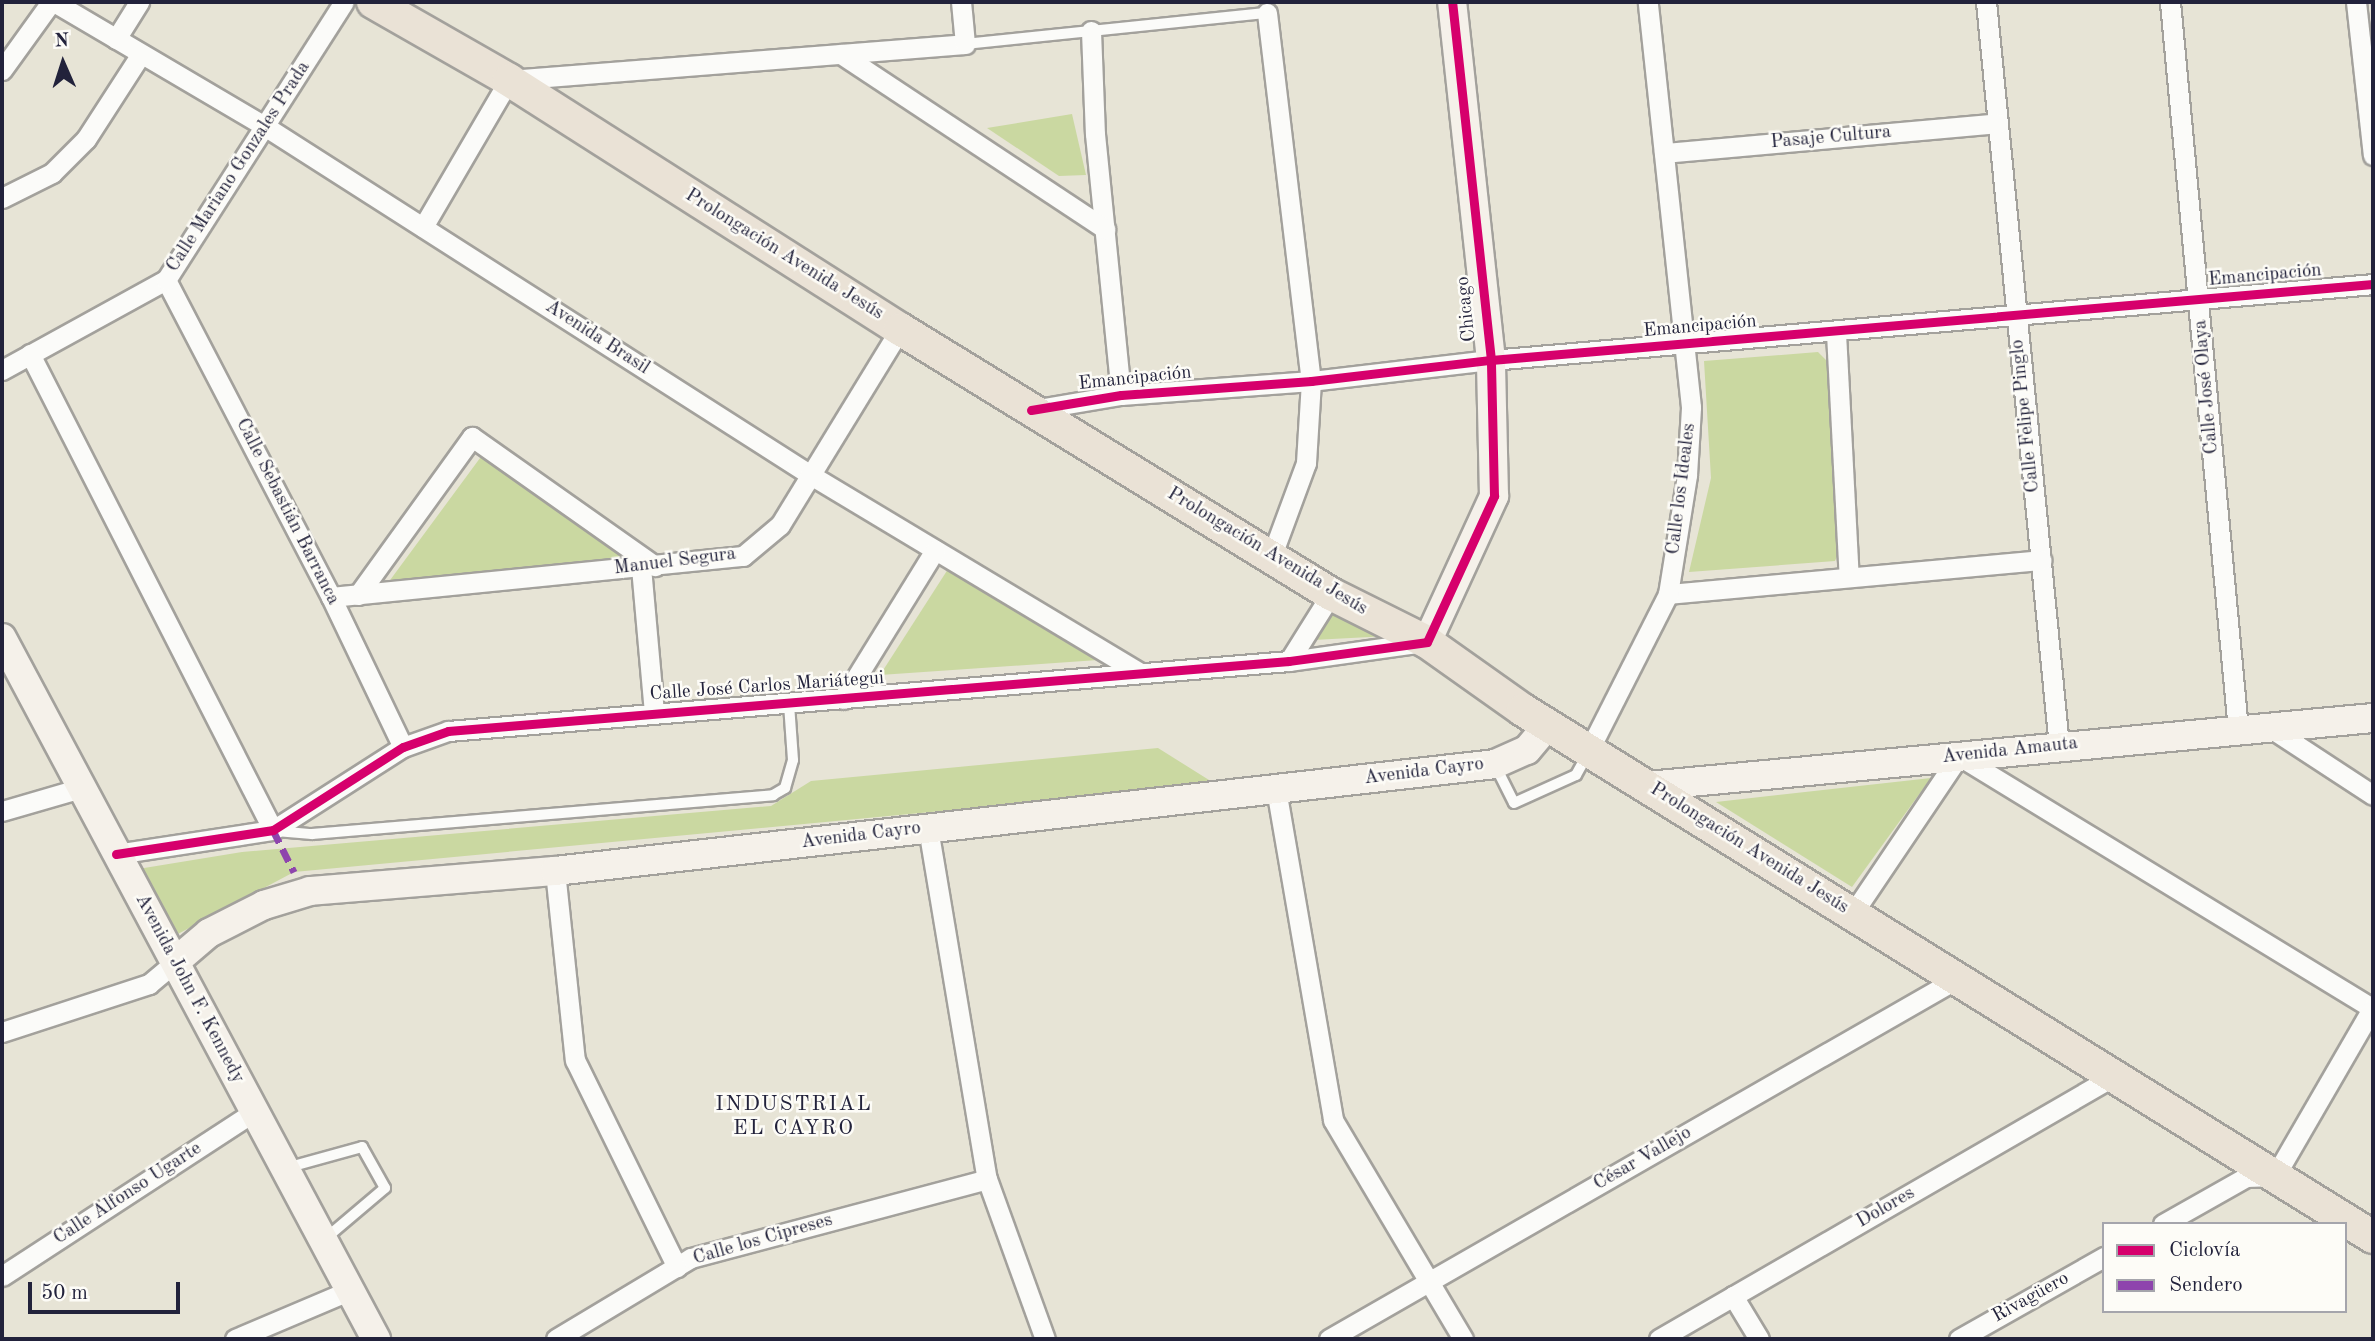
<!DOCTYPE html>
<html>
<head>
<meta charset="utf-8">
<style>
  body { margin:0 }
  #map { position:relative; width:2375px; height:1341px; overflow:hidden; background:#e7e4d6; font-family:"Old Standard TT",serif }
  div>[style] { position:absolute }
  .green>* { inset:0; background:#cad8a1 }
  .roads { filter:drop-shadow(2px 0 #a3a19c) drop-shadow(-2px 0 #a3a19c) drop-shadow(0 2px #a3a19c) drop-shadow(0 -2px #a3a19c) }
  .lane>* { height:10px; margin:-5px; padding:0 5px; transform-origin:5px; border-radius:5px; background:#fbfbf9 }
  .street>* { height:19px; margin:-9.5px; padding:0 9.5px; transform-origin:9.5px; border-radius:9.5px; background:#fbfbf9 }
  .secondary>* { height:28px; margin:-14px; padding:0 14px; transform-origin:14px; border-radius:14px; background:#f5f1ea }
  .primary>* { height:32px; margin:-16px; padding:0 16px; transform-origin:16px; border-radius:16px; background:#eae2d6 }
  .quiet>* { height:7px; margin-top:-3.5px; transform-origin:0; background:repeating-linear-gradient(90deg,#8e44ad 0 14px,transparent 0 21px) }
  .cycleway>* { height:9px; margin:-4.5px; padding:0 4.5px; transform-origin:4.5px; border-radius:4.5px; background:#d6006c }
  span { translate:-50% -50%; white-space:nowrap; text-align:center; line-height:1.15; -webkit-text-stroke:5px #fdfcf7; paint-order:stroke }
  .street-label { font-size:19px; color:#22223b }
  .neighbourhood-label { font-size:21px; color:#22223b; letter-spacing:2px }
  .frame { position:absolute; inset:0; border:4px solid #22223b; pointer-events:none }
  .legend { position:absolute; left:2102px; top:1222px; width:245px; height:91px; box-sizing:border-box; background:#fdfcf7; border:2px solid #a5a5ac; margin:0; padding:9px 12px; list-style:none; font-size:21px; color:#22223b }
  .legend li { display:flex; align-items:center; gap:14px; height:35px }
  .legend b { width:35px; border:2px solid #a5a5ac }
  .north { position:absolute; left:28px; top:28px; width:70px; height:70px; -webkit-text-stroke:5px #fdfcf7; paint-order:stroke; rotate:357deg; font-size:19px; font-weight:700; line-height:28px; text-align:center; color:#22223b }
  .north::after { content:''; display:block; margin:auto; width:24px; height:32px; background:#22223b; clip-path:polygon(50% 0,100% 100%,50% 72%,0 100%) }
  .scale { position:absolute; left:28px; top:1282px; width:152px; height:32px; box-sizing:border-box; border:4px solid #22223b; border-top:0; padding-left:9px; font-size:21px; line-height:24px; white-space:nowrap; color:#22223b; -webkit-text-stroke:5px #fdfcf7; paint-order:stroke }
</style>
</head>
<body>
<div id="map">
  <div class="green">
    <div style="clip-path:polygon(1072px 114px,1086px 175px,1059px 176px,987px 128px)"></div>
    <div style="clip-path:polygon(1818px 352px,1829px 363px,1842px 545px,1835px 561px,1689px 572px,1711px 478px,1704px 361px)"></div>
    <div style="clip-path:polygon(483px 454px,557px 510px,629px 559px,385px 587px)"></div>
    <div style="clip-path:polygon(950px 566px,1098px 660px,880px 675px)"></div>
    <div style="clip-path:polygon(1328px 602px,1389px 636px,1313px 640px)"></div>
    <div style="clip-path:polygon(1158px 748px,1217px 785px,294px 872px,176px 935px,138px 869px,242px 852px,771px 806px,811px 781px)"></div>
    <div style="clip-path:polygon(1931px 778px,1852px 887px,1716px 802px)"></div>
  </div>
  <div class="roads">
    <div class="lane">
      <div style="left:965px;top:44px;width:304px;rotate:-5.9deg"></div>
      <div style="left:1495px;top:765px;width:42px;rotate:63.4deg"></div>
      <div style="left:1514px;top:803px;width:68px;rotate:-24.3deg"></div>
      <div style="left:1576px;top:775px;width:25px;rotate:-61deg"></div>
      <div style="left:276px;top:831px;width:36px;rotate:5deg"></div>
      <div style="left:312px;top:834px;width:463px;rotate:-4.8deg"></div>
      <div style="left:773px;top:795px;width:14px;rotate:-30deg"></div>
      <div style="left:785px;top:788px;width:29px;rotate:-74deg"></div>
      <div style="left:793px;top:760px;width:56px;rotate:-94.1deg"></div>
      <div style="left:286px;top:1168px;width:79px;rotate:-15.4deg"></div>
      <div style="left:362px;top:1147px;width:47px;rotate:60.7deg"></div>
      <div style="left:385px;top:1188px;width:77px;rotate:139.7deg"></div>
    </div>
    <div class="street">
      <div style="left:54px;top:2px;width:246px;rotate:30.5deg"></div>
      <div style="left:266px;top:127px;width:644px;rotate:32.58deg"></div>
      <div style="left:809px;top:474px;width:386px;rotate:31deg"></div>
      <div style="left:1986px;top:2px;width:748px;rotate:84.4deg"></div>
      <div style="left:2170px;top:2px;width:731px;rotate:84.66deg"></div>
      <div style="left:2356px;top:2px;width:154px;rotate:83.7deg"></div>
      <div style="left:1267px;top:13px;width:371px;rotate:83.2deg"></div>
      <div style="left:1311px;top:381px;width:82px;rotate:93.5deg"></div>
      <div style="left:1306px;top:463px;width:98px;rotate:110.3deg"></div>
      <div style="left:1091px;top:31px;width:103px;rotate:87.8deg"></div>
      <div style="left:1095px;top:134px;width:262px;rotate:84.3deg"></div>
      <div style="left:116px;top:39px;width:44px;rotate:-58.1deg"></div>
      <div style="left:841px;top:54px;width:317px;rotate:33.5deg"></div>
      <div style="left:2px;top:70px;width:84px;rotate:-54.2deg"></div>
      <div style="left:1664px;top:153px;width:335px;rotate:-5.1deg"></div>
      <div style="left:2px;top:198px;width:56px;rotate:-26.6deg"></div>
      <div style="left:52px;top:173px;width:48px;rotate:-45deg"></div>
      <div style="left:86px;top:139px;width:101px;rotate:-57.1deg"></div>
      <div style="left:423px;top:227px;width:170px;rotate:-59.7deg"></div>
      <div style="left:509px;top:80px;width:457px;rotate:-4.5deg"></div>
      <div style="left:965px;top:44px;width:42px;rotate:-95.4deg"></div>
      <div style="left:166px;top:280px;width:357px;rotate:62.5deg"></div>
      <div style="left:331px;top:597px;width:166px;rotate:64.4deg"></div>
      <div style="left:1836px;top:333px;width:244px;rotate:87deg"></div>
      <div style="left:30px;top:354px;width:534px;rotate:62.96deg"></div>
      <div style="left:2px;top:370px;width:187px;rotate:-28.8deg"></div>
      <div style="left:166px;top:280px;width:330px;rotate:-57.4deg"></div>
      <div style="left:1032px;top:410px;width:90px;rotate:-9.6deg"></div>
      <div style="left:1121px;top:395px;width:191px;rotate:-4.2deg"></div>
      <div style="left:1311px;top:381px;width:181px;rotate:-6.7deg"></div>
      <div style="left:1491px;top:360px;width:885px;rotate:-4.92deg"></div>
      <div style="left:641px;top:567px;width:147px;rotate:84.9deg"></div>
      <div style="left:1668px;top:594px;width:375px;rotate:-5.2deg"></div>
      <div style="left:358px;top:595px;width:195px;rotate:-54.2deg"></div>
      <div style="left:472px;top:437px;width:224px;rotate:35.2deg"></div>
      <div style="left:331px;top:597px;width:414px;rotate:-5.7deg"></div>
      <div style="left:743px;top:556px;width:48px;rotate:-40deg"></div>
      <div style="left:780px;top:525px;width:230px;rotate:-58.5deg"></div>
      <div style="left:1289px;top:661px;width:79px;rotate:-57.9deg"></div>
      <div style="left:843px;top:699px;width:175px;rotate:-58.3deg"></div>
      <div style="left:2269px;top:727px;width:124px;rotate:33.2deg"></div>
      <div style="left:1589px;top:750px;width:175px;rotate:-63.1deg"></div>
      <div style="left:1668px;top:594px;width:121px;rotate:-80.9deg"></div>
      <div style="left:1687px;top:475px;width:68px;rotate:-86.6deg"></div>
      <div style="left:1691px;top:407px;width:407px;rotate:-96.1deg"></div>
      <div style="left:1276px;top:789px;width:336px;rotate:80.2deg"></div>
      <div style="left:1333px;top:1120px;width:255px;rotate:59.3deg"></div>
      <div style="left:2px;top:811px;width:82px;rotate:-16.2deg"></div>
      <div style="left:928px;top:828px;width:356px;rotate:80.5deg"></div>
      <div style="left:987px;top:1179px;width:170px;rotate:70.1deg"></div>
      <div style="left:116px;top:854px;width:159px;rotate:-8.7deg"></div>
      <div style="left:273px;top:830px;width:154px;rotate:-32.6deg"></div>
      <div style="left:403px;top:747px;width:48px;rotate:-19.6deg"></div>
      <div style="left:448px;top:731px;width:844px;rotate:-4.76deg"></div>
      <div style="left:1289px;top:661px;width:137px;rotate:-8deg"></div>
      <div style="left:555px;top:871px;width:190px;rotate:84deg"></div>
      <div style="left:575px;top:1060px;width:231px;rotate:63.8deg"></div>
      <div style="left:1853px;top:913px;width:189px;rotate:-56deg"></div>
      <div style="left:1959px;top:756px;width:485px;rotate:31.4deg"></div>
      <div style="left:2px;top:1032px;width:155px;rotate:-18.1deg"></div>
      <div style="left:149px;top:984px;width:35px;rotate:-40deg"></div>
      <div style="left:2163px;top:1224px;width:95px;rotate:-29.5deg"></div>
      <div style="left:2246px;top:1177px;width:29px;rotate:-2deg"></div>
      <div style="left:2275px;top:1176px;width:195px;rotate:-59.9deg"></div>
      <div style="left:2px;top:1276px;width:302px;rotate:-33.1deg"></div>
      <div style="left:1733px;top:1296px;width:50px;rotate:58.8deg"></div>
      <div style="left:235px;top:1339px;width:123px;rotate:-23deg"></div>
      <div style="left:556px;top:1339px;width:157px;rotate:-31deg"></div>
      <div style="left:691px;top:1258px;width:306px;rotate:-14.9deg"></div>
      <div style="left:1329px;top:1339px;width:725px;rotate:-29.85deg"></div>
      <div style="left:1659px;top:1339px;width:526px;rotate:-30.03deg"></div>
      <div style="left:1959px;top:1339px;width:167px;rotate:-29.5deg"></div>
    </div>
    <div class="secondary">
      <div style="left:2px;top:638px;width:795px;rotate:61.92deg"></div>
      <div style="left:1427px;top:642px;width:161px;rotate:-65.3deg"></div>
      <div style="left:1494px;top:496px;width:136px;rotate:-91.3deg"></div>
      <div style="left:1491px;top:360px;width:360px;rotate:-96.2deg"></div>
      <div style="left:1648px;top:786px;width:728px;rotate:-5.36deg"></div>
      <div style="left:176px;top:961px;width:43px;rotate:-40.3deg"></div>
      <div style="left:209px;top:933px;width:62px;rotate:-27deg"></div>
      <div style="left:264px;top:905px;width:48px;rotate:-16.9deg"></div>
      <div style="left:310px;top:891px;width:246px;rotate:-4.7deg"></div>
      <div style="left:555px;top:871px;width:946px;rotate:-6.49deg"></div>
      <div style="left:1495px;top:764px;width:35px;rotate:-24deg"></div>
      <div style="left:1527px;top:750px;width:33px;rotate:-50deg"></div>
    </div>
    <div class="primary">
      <div style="left:373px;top:2px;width:157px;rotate:29.8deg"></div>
      <div style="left:509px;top:80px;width:464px;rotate:32.5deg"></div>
      <div style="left:900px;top:329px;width:506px;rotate:31.59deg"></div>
      <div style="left:1331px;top:594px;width:107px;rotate:26.6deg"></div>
      <div style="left:1427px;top:642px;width:118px;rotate:35.3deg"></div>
      <div style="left:1523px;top:710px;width:1000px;rotate:31.8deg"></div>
    </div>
  </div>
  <div class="quiet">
    <div style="left:273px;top:830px;width:47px;rotate:63.4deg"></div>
  </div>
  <div class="cycleway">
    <div style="left:1031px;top:410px;width:91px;rotate:-9.5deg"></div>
    <div style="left:1121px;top:395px;width:191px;rotate:-4.2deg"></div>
    <div style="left:1311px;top:381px;width:181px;rotate:-6.7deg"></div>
    <div style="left:1491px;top:360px;width:885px;rotate:-4.92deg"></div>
    <div style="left:116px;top:854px;width:159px;rotate:-8.7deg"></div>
    <div style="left:273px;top:830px;width:154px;rotate:-32.6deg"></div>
    <div style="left:403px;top:747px;width:48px;rotate:-19.6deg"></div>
    <div style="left:448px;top:731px;width:844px;rotate:-4.76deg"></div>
    <div style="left:1289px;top:661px;width:139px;rotate:-7.8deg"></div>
    <div style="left:1427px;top:642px;width:161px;rotate:-65.3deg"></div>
    <div style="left:1494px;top:496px;width:136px;rotate:-91.3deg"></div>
    <div style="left:1491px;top:360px;width:360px;rotate:-96.2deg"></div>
  </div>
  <div class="street-label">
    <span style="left:1831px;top:138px;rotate:-5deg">Pasaje Cultura</span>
    <span style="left:239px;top:167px;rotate:-57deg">Calle Mariano Gonzales Prada</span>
    <span style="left:784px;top:255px;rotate:32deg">Prolongación Avenida Jesús</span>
    <span style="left:2265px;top:276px;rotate:-5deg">Emancipación</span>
    <span style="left:1467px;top:309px;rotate:-96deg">Chicago</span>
    <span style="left:1700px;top:327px;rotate:-5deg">Emancipación</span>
    <span style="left:597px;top:338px;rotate:33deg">Avenida Brasil</span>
    <span style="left:1135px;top:379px;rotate:-6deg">Emancipación</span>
    <span style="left:2207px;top:387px;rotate:-95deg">Calle José Olaya</span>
    <span style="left:2026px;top:416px;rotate:-96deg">Calle Felipe Pinglo</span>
    <span style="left:1682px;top:489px;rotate:-83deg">Calle los Ideales</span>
    <span style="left:287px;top:512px;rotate:63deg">Calle Sebastián Barranca</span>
    <span style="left:1267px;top:552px;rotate:31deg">Prolongación Avenida Jesús</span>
    <span style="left:675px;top:562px;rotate:-7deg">Manuel Segura</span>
    <span style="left:767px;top:687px;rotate:-4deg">Calle José Carlos Mariátegui</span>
    <span style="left:2010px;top:751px;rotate:-6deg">Avenida Amauta</span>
    <span style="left:1424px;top:772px;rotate:-7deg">Avenida Cayro</span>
    <span style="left:861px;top:836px;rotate:-7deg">Avenida Cayro</span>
    <span style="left:1749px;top:849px;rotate:32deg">Prolongación Avenida Jesús</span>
    <span style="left:189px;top:989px;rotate:62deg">Avenida John F. Kennedy</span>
    <span style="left:1643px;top:1159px;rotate:-30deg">César Vallejo</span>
    <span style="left:128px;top:1194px;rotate:-33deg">Calle Alfonso Ugarte</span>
    <span style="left:1886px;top:1208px;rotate:-30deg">Dolores</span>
    <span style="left:763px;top:1240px;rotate:-16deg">Calle los Cipreses</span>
    <span style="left:2031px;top:1298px;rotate:-29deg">Rivagüero</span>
  </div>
  <div class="neighbourhood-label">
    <span style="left:794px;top:1117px">INDUSTRIAL<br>EL CAYRO</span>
  </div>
  <div class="frame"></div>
  <ul class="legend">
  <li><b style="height:9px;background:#d6006c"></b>Ciclovía</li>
  <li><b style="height:9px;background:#8e44ad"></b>Sendero</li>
  </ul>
  <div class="north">N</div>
  <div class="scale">50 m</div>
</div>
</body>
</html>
